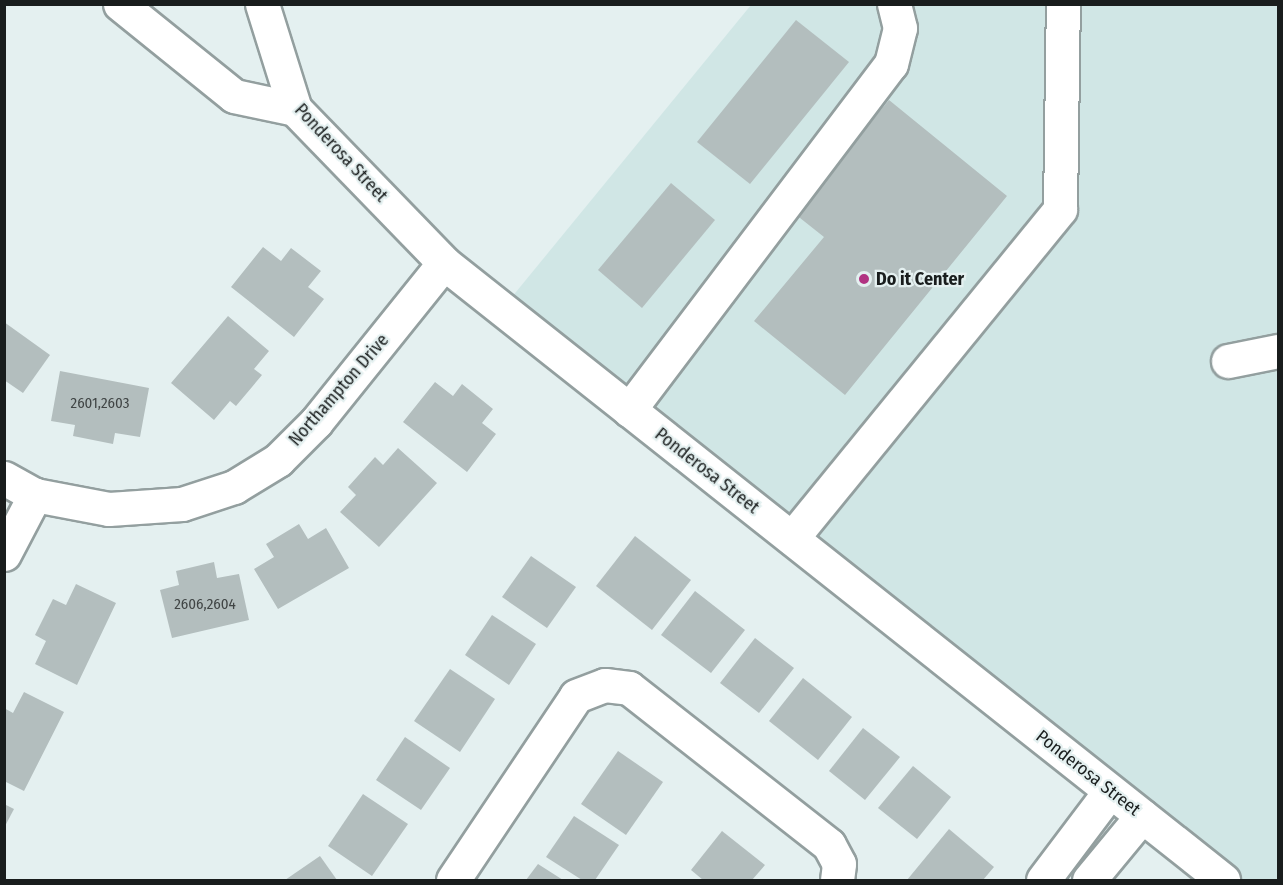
<!DOCTYPE html>
<html>
<head>
<meta charset="utf-8">
<style>
  body { margin:0 }
  #map { position:relative; width:1283px; height:885px; overflow:hidden; background:#e4f0f0; font-family:"Fira Sans Condensed",sans-serif }
  div>[style] { position:absolute }
  .built>* { inset:0; background:#d0e6e5 }
  .building>* { inset:0; background:#b3bebe }
  .roads { filter:drop-shadow(2px 0 #939f9f) drop-shadow(-2px 0 #939f9f) drop-shadow(0 2px #939f9f) drop-shadow(0 -2px #939f9f) }
  .minor>* { height:33px; margin:-16.5px; padding:0 16.5px; transform-origin:16.5px; border-radius:16.5px; background:#fff }
  .dots>* { width:16px; height:16px; translate:-50% -50%; box-sizing:border-box; border:3px solid #e4f0f0; border-radius:50% }
  span { translate:-50% -50%; white-space:nowrap; text-align:center; line-height:1.15; -webkit-text-stroke:4.5px #e4f0f0; paint-order:stroke }
  .number-label { font-size:15px; color:#404545 }
  .number-label span { -webkit-text-stroke-width:0 }
  .street-label { font-size:18px; color:#191d1d }
  .poi-label { font-size:18px; color:#191d1d; font-weight:700 }
  .left { translate:0 -50%; text-align:left }
  .frame { position:absolute; inset:0; border:6px solid #191d1d; pointer-events:none }
</style>
</head>
<body>
<div id="map">
  <div class="built">
    <div style="clip-path:polygon(751px 5px,1278px 5px,1278px 880px,1212px 880px,498px 314px)"></div>
  </div>
  <div class="building">
    <div style="clip-path:polygon(796px 20px,849px 62px,750px 184px,697px 142px)"></div>
    <div style="clip-path:polygon(889px 100px,1007px 196px,845px 395px,754px 321px,824px 237px,795px 214px)"></div>
    <div style="clip-path:polygon(671px 183px,715px 220px,642px 308px,598px 270px)"></div>
    <div style="clip-path:polygon(263px 247px,281px 261px,291px 248px,321px 271px,308px 287px,324px 299px,294px 337px,231px 287px)"></div>
    <div style="clip-path:polygon(228px 316px,269px 351px,254px 369px,262px 375px,236px 406px,230px 401px,214px 420px,171px 383px)"></div>
    <div style="clip-path:polygon(4px 322px,50px 355px,23px 393px,4px 380px)"></div>
    <div style="clip-path:polygon(60px 371px,149px 388px,140px 437px,115px 433px,113px 444px,73px 436px,75px 425px,51px 421px)"></div>
    <div style="clip-path:polygon(435px 382px,453px 396px,462px 384px,493px 409px,482px 423px,496px 434px,467px 472px,403px 422px)"></div>
    <div style="clip-path:polygon(398px 448px,437px 483px,379px 547px,340px 512px,356px 495px,348px 487px,375px 457px,383px 465px)"></div>
    <div style="clip-path:polygon(299px 524px,308px 539px,326px 528px,349px 568px,278px 609px,254px 569px,274px 557px,266px 544px)"></div>
    <div style="clip-path:polygon(635px 536px,691px 580px,652px 630px,596px 586px)"></div>
    <div style="clip-path:polygon(531px 556px,576px 587px,547px 628px,502px 597px)"></div>
    <div style="clip-path:polygon(214px 562px,217px 578px,239px 574px,249px 620px,172px 638px,160px 590px,179px 585px,176px 571px)"></div>
    <div style="clip-path:polygon(76px 584px,116px 603px,77px 685px,35px 664px,46px 641px,35px 635px,53px 599px,66px 605px)"></div>
    <div style="clip-path:polygon(695px 591px,745px 630px,711px 673px,661px 635px)"></div>
    <div style="clip-path:polygon(492px 615px,536px 644px,509px 685px,465px 655px)"></div>
    <div style="clip-path:polygon(755px 638px,794px 668px,759px 713px,720px 683px)"></div>
    <div style="clip-path:polygon(450px 669px,495px 699px,460px 752px,414px 721px)"></div>
    <div style="clip-path:polygon(803px 678px,852px 717px,818px 760px,769px 721px)"></div>
    <div style="clip-path:polygon(24px 692px,64px 712px,24px 791px,4px 781px,4px 708px,13px 713px)"></div>
    <div style="clip-path:polygon(863px 728px,900px 757px,865px 800px,829px 771px)"></div>
    <div style="clip-path:polygon(405px 737px,450px 768px,421px 810px,376px 780px)"></div>
    <div style="clip-path:polygon(618px 751px,663px 782px,626px 835px,581px 804px)"></div>
    <div style="clip-path:polygon(913px 766px,951px 797px,917px 839px,878px 808px)"></div>
    <div style="clip-path:polygon(363px 794px,408px 824px,372px 876px,328px 846px)"></div>
    <div style="clip-path:polygon(4px 804px,14px 809px,4px 828px)"></div>
    <div style="clip-path:polygon(574px 816px,619px 845px,595px 880px,582px 880px,546px 857px)"></div>
    <div style="clip-path:polygon(949px 829px,994px 867px,983px 880px,907px 880px)"></div>
    <div style="clip-path:polygon(722px 831px,765px 865px,752px 880px,703px 880px,691px 870px)"></div>
    <div style="clip-path:polygon(320px 856px,337px 880px,285px 880px)"></div>
    <div style="clip-path:polygon(538px 864px,563px 880px,526px 880px)"></div>
  </div>
  <div class="roads">
    <div class="minor">
      <div style="left:120px;top:4px;width:146px;rotate:38.9deg"></div>
      <div style="left:234px;top:96px;width:62px;rotate:12deg"></div>
      <div style="left:262px;top:4px;width:110px;rotate:72.6deg"></div>
      <div style="left:295px;top:109px;width:214px;rotate:45.9deg"></div>
      <div style="left:444px;top:263px;width:994px;rotate:38.38deg"></div>
      <div style="left:1228px;top:361px;width:51px;rotate:-11.3deg"></div>
      <div style="left:629px;top:410px;width:434px;rotate:-52.9deg"></div>
      <div style="left:891px;top:64px;width:37px;rotate:-76deg"></div>
      <div style="left:900px;top:28px;width:25px;rotate:-104deg"></div>
      <div style="left:4px;top:478px;width:35px;rotate:29deg"></div>
      <div style="left:35px;top:495px;width:75px;rotate:10.7deg"></div>
      <div style="left:109px;top:509px;width:73px;rotate:-3.9deg"></div>
      <div style="left:182px;top:504px;width:55px;rotate:-18.1deg"></div>
      <div style="left:234px;top:487px;width:52px;rotate:-31.5deg"></div>
      <div style="left:278px;top:460px;width:54px;rotate:-45deg"></div>
      <div style="left:316px;top:422px;width:204px;rotate:-51.2deg"></div>
      <div style="left:792px;top:538px;width:424px;rotate:-50.8deg"></div>
      <div style="left:1060px;top:209px;width:205px;rotate:-89.2deg"></div>
      <div style="left:4px;top:554px;width:67px;rotate:-62.3deg"></div>
      <div style="left:453px;top:880px;width:221px;rotate:-56.2deg"></div>
      <div style="left:576px;top:696px;width:31px;rotate:-21deg"></div>
      <div style="left:605px;top:685px;width:24px;rotate:7deg"></div>
      <div style="left:629px;top:688px;width:254px;rotate:38.1deg"></div>
      <div style="left:829px;top:845px;width:21px;rotate:62deg"></div>
      <div style="left:839px;top:864px;width:16px;rotate:97deg"></div>
      <div style="left:1043px;top:880px;width:111px;rotate:-53deg"></div>
      <div style="left:1089px;top:880px;width:83px;rotate:-50.4deg"></div>
    </div>
  </div>
  <div class="dots">
    <div style="left:864px;top:279px;background:#b13382"></div>
  </div>
  <div class="number-label">
    <span style="left:100px;top:404px">2601,2603</span>
    <span style="left:205px;top:605px">2606,2604</span>
  </div>
  <div class="street-label">
    <span style="left:341px;top:153px;rotate:47deg">Ponderosa Street</span>
    <span style="left:339px;top:390px;rotate:-49deg">Northampton Drive</span>
    <span style="left:707px;top:471px;rotate:38deg">Ponderosa Street</span>
    <span style="left:1088px;top:773px;rotate:38deg">Ponderosa Street</span>
  </div>
  <div class="poi-label">
    <span class="left" style="left:876px;top:279px">Do it Center</span>
  </div>
  <div class="frame"></div>
</div>
</body>
</html>
